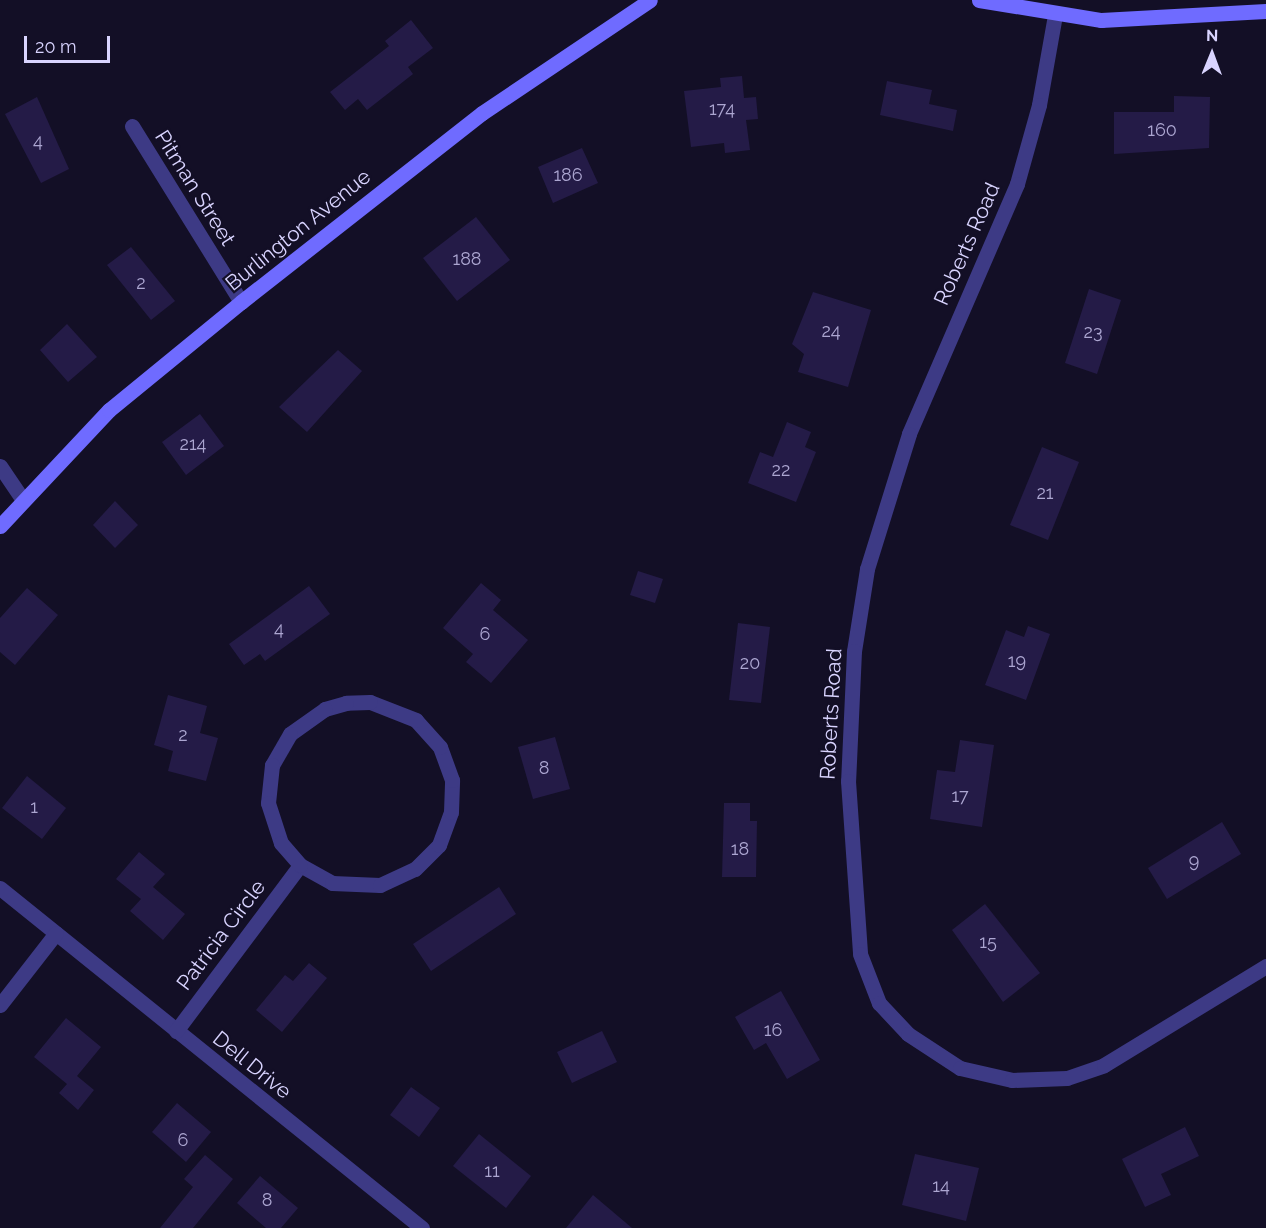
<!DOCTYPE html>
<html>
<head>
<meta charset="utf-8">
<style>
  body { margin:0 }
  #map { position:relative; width:1266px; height:1228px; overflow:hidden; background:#130f26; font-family:Raleway,sans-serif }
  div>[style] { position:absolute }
  .building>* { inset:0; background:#241b47 }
  .street>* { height:15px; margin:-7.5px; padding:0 7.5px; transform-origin:7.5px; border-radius:7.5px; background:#3d3a85 }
  .secondary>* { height:15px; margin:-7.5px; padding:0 7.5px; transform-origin:7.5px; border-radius:7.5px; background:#6f6bff }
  span { translate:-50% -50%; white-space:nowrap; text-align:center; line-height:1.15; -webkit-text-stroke:4.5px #130f26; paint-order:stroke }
  .number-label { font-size:18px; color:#aca6d1 }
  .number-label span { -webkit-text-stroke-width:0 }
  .street-label { font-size:21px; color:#d9d4ff }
  .north { position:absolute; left:1182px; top:24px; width:60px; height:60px; -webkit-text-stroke:4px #130f26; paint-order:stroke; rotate:1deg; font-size:16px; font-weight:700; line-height:24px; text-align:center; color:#d9d4ff }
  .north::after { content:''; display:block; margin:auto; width:21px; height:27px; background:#d9d4ff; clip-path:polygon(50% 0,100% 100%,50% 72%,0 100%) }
  .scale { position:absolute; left:24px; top:36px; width:86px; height:27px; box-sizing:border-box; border:3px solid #d9d4ff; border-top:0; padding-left:8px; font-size:18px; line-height:21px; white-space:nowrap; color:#d9d4ff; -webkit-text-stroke:4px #130f26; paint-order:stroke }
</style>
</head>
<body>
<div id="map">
  <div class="building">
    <div style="clip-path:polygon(411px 20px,433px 48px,408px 67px,413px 74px,367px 110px,358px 99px,345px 110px,330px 92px,389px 46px,385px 41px)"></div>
    <div style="clip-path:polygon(742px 76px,744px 98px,756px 97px,758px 119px,746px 120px,750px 150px,725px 153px,724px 143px,691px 147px,684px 91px,721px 87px,720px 78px)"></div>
    <div style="clip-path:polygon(887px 81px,932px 90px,929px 104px,957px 110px,953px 131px,880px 115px)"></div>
    <div style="clip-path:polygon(1174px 96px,1210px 97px,1209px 148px,1114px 154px,1114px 112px,1174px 112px)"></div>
    <div style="clip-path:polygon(37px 97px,69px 169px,41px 183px,5px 114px)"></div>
    <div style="clip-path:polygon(582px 148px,598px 183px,553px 203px,538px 167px)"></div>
    <div style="clip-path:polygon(476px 217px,510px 260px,457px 301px,423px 258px)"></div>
    <div style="clip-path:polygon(131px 247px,175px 301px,151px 320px,107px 265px)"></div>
    <div style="clip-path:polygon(1089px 289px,1121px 300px,1097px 374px,1065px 363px)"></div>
    <div style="clip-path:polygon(813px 292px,871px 310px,848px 387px,798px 372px,804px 354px,792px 344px)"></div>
    <div style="clip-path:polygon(67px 324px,97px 357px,68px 382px,40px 350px)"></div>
    <div style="clip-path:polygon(338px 350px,362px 371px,307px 432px,279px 407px)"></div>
    <div style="clip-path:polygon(200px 414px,224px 446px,186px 475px,162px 442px)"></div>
    <div style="clip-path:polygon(787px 422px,811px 432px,805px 447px,816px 452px,796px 502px,748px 483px,760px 452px,773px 457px)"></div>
    <div style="clip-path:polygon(1042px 447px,1079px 462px,1048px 540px,1010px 525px)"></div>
    <div style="clip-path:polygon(115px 501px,138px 525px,115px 548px,93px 525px)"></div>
    <div style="clip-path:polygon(638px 571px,663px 579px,655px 603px,630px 595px)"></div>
    <div style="clip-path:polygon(481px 583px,501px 600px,493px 610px,528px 640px,491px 683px,466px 662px,473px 654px,443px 628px)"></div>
    <div style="clip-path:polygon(309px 586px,330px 614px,265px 661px,260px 654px,244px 665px,229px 644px)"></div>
    <div style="clip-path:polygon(27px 588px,58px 615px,15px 665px,0 652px,0 618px)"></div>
    <div style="clip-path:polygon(738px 623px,770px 627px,761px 703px,729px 700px)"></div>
    <div style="clip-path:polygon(1028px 626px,1050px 634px,1026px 700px,985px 685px,1006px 630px,1024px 637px)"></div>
    <div style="clip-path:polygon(168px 695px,207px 706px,200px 733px,218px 738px,206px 781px,168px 771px,173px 751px,154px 745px)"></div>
    <div style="clip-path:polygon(555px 737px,570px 789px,533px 799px,518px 747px)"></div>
    <div style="clip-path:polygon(960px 740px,994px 745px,982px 827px,930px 819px,937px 770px,955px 772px)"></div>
    <div style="clip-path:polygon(27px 776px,66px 808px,42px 839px,2px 808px)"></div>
    <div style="clip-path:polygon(724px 803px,750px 803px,750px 821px,757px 821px,756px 877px,722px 877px)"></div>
    <div style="clip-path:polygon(1222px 822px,1241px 854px,1167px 899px,1148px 868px)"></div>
    <div style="clip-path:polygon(139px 852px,165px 874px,153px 887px,185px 914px,163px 940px,130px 911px,141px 899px,116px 879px)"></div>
    <div style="clip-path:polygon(499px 887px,516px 914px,431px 971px,413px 944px)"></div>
    <div style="clip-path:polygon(985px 904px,1040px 973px,1003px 1002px,952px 930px)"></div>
    <div style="clip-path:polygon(309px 963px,327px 978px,282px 1032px,256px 1010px,285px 975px,293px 981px)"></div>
    <div style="clip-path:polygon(781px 991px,820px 1060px,787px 1079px,766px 1043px,754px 1050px,735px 1017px)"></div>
    <div style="clip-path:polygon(66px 1018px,101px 1047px,77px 1076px,94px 1090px,78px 1110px,59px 1093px,67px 1084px,34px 1057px)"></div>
    <div style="clip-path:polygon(602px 1031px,617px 1062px,572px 1083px,557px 1052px)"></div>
    <div style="clip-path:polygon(411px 1087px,440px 1108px,419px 1137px,390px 1115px)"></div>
    <div style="clip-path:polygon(177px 1103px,211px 1132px,186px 1162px,152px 1132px)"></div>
    <div style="clip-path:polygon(1185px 1127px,1199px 1156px,1161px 1174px,1171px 1195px,1145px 1207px,1122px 1159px)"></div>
    <div style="clip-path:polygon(479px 1134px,531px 1176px,506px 1208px,453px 1166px)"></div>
    <div style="clip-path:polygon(915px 1154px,979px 1168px,966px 1221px,902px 1205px)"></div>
    <div style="clip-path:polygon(205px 1155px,233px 1179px,193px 1228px,160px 1228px,193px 1187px,184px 1179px)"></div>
    <div style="clip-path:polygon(260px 1176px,298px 1208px,281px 1228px,266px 1228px,237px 1203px)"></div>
    <div style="clip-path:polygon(593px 1195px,632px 1228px,566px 1228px)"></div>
  </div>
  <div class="street">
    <div style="left:1055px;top:15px;width:91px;rotate:100.1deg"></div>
    <div style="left:1039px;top:105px;width:82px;rotate:105.6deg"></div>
    <div style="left:1017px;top:184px;width:272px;rotate:113.4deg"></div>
    <div style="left:909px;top:434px;width:141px;rotate:107.3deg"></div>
    <div style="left:867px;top:569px;width:83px;rotate:99deg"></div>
    <div style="left:854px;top:651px;width:130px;rotate:92.6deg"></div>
    <div style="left:848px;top:781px;width:173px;rotate:86deg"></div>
    <div style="left:860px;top:954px;width:53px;rotate:68.8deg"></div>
    <div style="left:879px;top:1003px;width:42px;rotate:46.9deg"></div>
    <div style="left:908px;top:1034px;width:62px;rotate:33.2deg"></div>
    <div style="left:960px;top:1068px;width:53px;rotate:13deg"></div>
    <div style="left:1012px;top:1080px;width:55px;rotate:-2.1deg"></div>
    <div style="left:1067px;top:1078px;width:39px;rotate:-19deg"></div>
    <div style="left:1104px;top:1065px;width:190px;rotate:-31.4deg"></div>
    <div style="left:132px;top:126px;width:207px;rotate:58.2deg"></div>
    <div style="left:0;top:466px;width:41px;rotate:55.9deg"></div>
    <div style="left:0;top:888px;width:542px;rotate:38.86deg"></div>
    <div style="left:0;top:1005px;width:91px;rotate:-52.1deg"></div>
    <div style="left:176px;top:1031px;width:207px;rotate:-53.2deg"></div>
    <div style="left:300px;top:865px;width:37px;rotate:29deg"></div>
    <div style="left:332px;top:883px;width:48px;rotate:2.4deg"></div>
    <div style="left:380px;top:885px;width:38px;rotate:-25deg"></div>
    <div style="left:415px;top:869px;width:34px;rotate:-45deg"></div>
    <div style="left:439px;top:845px;width:35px;rotate:-70deg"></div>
    <div style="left:451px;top:812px;width:32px;rotate:-88deg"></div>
    <div style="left:452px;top:780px;width:35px;rotate:-110deg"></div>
    <div style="left:440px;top:747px;width:36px;rotate:-132deg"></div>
    <div style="left:416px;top:720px;width:49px;rotate:-158.6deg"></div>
    <div style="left:370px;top:702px;width:24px;rotate:178deg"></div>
    <div style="left:346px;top:703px;width:22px;rotate:164deg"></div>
    <div style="left:325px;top:709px;width:43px;rotate:144.5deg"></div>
    <div style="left:290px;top:734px;width:36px;rotate:120deg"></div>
    <div style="left:272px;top:765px;width:38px;rotate:96deg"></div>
    <div style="left:268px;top:803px;width:42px;rotate:72deg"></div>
    <div style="left:281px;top:843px;width:29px;rotate:49deg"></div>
  </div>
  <div class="secondary">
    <div style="left:979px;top:0;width:124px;rotate:9.3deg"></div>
    <div style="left:1101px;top:20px;width:165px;rotate:-3.1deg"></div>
    <div style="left:0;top:526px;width:159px;rotate:-46.8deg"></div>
    <div style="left:109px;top:410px;width:171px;rotate:-39.3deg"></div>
    <div style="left:241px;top:302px;width:306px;rotate:-38.1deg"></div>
    <div style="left:482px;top:113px;width:202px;rotate:-33.9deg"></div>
  </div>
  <div class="number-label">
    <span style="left:722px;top:109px">174</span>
    <span style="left:1162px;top:130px">160</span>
    <span style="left:38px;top:141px">4</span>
    <span style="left:568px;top:175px">186</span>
    <span style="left:467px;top:259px">188</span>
    <span style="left:141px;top:283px">2</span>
    <span style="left:831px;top:331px">24</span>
    <span style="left:1093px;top:332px">23</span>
    <span style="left:193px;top:444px">214</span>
    <span style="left:781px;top:470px">22</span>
    <span style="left:1045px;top:493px">21</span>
    <span style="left:279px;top:629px">4</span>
    <span style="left:485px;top:634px">6</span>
    <span style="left:1017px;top:661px">19</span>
    <span style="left:750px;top:663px">20</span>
    <span style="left:183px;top:735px">2</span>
    <span style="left:544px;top:768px">8</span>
    <span style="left:960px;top:796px">17</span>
    <span style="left:34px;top:807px">1</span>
    <span style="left:740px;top:849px">18</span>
    <span style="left:1194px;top:861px">9</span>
    <span style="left:988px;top:942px">15</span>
    <span style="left:773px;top:1030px">16</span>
    <span style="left:183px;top:1140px">6</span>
    <span style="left:492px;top:1171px">11</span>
    <span style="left:941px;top:1186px">14</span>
    <span style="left:267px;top:1200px">8</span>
  </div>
  <div class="street-label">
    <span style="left:195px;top:188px;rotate:58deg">Pitman Street</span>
    <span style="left:298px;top:230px;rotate:-39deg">Burlington Avenue</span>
    <span style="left:967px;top:244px;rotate:-66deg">Roberts Road</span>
    <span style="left:831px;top:714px;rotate:-87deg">Roberts Road</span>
    <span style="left:221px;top:935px;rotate:-53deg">Patricia Circle</span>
    <span style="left:252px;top:1065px;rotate:39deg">Dell Drive</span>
  </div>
  <div class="north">N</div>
  <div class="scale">20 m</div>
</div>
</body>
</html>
